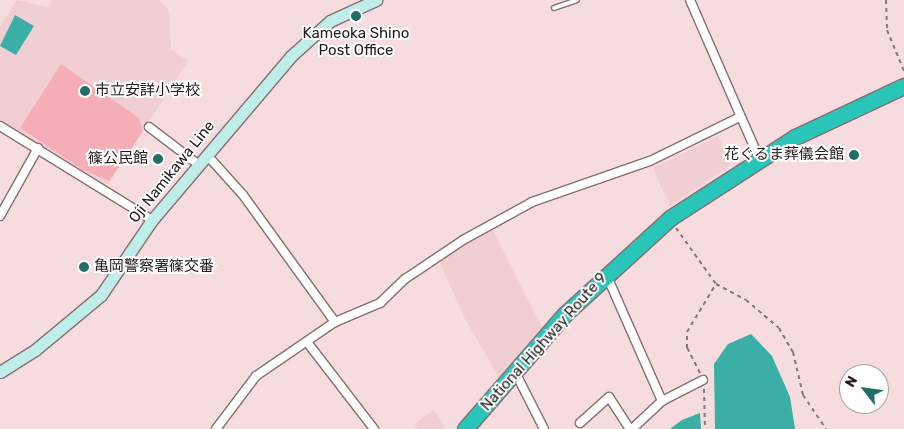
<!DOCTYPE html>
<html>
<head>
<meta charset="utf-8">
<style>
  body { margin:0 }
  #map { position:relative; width:904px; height:429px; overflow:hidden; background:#f6dcdf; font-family:Rubik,"Noto Sans JP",sans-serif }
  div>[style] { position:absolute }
  .built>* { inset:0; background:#f1ced2 }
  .green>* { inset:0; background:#f5aeb7 }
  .water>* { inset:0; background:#3bafa5 }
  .path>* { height:2px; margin-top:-1px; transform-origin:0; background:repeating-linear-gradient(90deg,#877678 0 4px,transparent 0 8px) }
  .roads { filter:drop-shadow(1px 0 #856f71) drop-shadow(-1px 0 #856f71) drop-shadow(0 1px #856f71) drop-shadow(0 -1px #856f71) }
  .lane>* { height:4px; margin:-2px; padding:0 2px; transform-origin:2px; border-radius:2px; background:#fff }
  .street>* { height:8px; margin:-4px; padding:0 4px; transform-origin:4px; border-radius:4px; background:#fff }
  .secondary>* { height:11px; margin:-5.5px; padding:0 5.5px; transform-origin:5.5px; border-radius:5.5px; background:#bfeeea }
  .highway>* { height:15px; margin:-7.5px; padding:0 7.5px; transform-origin:7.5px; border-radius:7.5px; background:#2ac5b9 }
  .dots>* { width:14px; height:14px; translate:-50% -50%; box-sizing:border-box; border:2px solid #fff; border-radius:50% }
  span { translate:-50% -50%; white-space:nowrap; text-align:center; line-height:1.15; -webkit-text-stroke:4px #fff; paint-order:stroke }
  .poi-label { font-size:15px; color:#241b1c }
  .left { translate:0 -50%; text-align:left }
  .right { translate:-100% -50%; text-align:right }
  .street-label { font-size:15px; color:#241b1c }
  .north { position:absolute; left:839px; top:364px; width:50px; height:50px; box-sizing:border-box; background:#fff; border:1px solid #a7a4a4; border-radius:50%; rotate:300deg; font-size:14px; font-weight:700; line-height:20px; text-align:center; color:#241b1c }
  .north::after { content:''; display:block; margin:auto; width:18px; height:22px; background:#236d67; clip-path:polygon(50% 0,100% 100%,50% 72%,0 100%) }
</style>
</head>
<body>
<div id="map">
  <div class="built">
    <div style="clip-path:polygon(17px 0,47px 7px,52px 0,159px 0,169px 10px,171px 49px,188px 61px,108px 185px,0 120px,0 27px)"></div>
    <div style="clip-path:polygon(718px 136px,731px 165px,670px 206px,653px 168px)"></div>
    <div style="clip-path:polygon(491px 227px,542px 327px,499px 377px,465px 319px,438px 259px)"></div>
    <div style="clip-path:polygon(434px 410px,446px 429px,417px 429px,414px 424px)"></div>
  </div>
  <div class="green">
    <div style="clip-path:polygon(61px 64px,139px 118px,143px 131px,109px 181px,83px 170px,20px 128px)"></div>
  </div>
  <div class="water">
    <div style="clip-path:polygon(15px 15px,34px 26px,16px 55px,0 46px)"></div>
    <div style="clip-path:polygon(751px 334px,772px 356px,790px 397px,795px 429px,715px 429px,714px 364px,728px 344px)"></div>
    <div style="clip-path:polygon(700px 413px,701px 429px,670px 429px,682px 420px)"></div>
  </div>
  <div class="path">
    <div style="left:886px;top:0;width:30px;rotate:88deg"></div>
    <div style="left:887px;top:30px;width:44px;rotate:67.5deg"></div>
    <div style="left:676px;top:228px;width:69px;rotate:54.5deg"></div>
    <div style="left:716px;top:284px;width:34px;rotate:28deg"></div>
    <div style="left:746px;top:300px;width:43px;rotate:40.3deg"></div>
    <div style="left:779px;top:328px;width:28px;rotate:60deg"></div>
    <div style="left:793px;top:352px;width:44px;rotate:76.9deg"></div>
    <div style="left:803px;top:395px;width:41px;rotate:55.9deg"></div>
    <div style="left:700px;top:373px;width:28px;rotate:-117deg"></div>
    <div style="left:687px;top:348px;width:16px;rotate:-90deg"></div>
    <div style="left:687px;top:332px;width:56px;rotate:-58.9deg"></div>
    <div style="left:704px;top:389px;width:40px;rotate:88.6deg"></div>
  </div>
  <div class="roads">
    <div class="lane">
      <div style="left:554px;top:8px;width:24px;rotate:-19deg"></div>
    </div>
    <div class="street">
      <div style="left:690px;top:0;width:172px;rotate:66.4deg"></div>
      <div style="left:0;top:126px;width:179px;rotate:31.7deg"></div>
      <div style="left:149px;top:127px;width:63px;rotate:37.2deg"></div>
      <div style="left:207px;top:155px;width:54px;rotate:48deg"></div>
      <div style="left:243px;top:195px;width:157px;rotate:54.1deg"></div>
      <div style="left:0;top:216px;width:78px;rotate:-60.8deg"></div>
      <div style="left:606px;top:274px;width:139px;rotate:66.2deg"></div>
      <div style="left:307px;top:342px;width:110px;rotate:52.4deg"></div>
      <div style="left:515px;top:372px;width:64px;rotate:63deg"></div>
      <div style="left:580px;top:423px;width:39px;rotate:-42deg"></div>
      <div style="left:609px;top:397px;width:38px;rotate:57deg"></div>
      <div style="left:216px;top:429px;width:66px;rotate:-53deg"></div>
      <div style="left:256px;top:376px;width:96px;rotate:-34.4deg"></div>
      <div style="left:335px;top:322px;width:49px;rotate:-22.9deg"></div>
      <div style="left:380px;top:303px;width:35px;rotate:-44deg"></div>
      <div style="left:405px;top:279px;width:70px;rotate:-33.9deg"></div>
      <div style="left:463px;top:240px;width:79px;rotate:-28.8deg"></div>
      <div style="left:532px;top:202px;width:125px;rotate:-19.2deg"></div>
      <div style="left:650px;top:161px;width:100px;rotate:-26.1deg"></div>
      <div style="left:632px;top:429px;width:41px;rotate:-43deg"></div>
      <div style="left:662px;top:401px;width:46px;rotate:-27.1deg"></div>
    </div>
    <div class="secondary">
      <div style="left:0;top:372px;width:41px;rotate:-32.2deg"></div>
      <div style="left:35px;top:350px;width:86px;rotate:-39.8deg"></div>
      <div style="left:101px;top:295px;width:91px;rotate:-55.8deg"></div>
      <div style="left:152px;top:220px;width:215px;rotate:-49.7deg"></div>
      <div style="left:291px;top:56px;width:52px;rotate:-41.9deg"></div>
      <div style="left:330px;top:21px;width:51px;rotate:-24.5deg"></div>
    </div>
    <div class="highway">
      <div style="left:465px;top:429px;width:152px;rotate:-49deg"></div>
      <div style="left:565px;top:314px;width:142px;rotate:-42.4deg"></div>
      <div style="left:670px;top:218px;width:149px;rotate:-32.9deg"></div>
      <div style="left:795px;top:137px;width:120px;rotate:-25.1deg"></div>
    </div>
  </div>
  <div class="dots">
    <div style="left:356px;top:16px;background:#236d67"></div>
    <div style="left:85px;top:91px;background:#236d67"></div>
    <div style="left:854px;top:155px;background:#236d67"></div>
    <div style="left:158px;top:159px;background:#236d67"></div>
    <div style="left:84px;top:267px;background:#236d67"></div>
  </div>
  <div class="poi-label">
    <span style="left:356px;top:42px">Kameoka Shino<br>Post Office</span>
    <span class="left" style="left:95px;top:91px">市立安詳小学校</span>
    <span class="right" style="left:844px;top:155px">花ぐるま葬儀会館</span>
    <span class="right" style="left:148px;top:159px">篠公民館</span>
    <span class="left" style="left:94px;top:267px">亀岡警察署篠交番</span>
  </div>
  <div class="street-label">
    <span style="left:172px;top:172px;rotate:-51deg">Oji Namikawa Line</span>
    <span style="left:544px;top:342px;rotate:-48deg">National Highway Route 9</span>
  </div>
  <div class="north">N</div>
</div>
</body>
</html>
